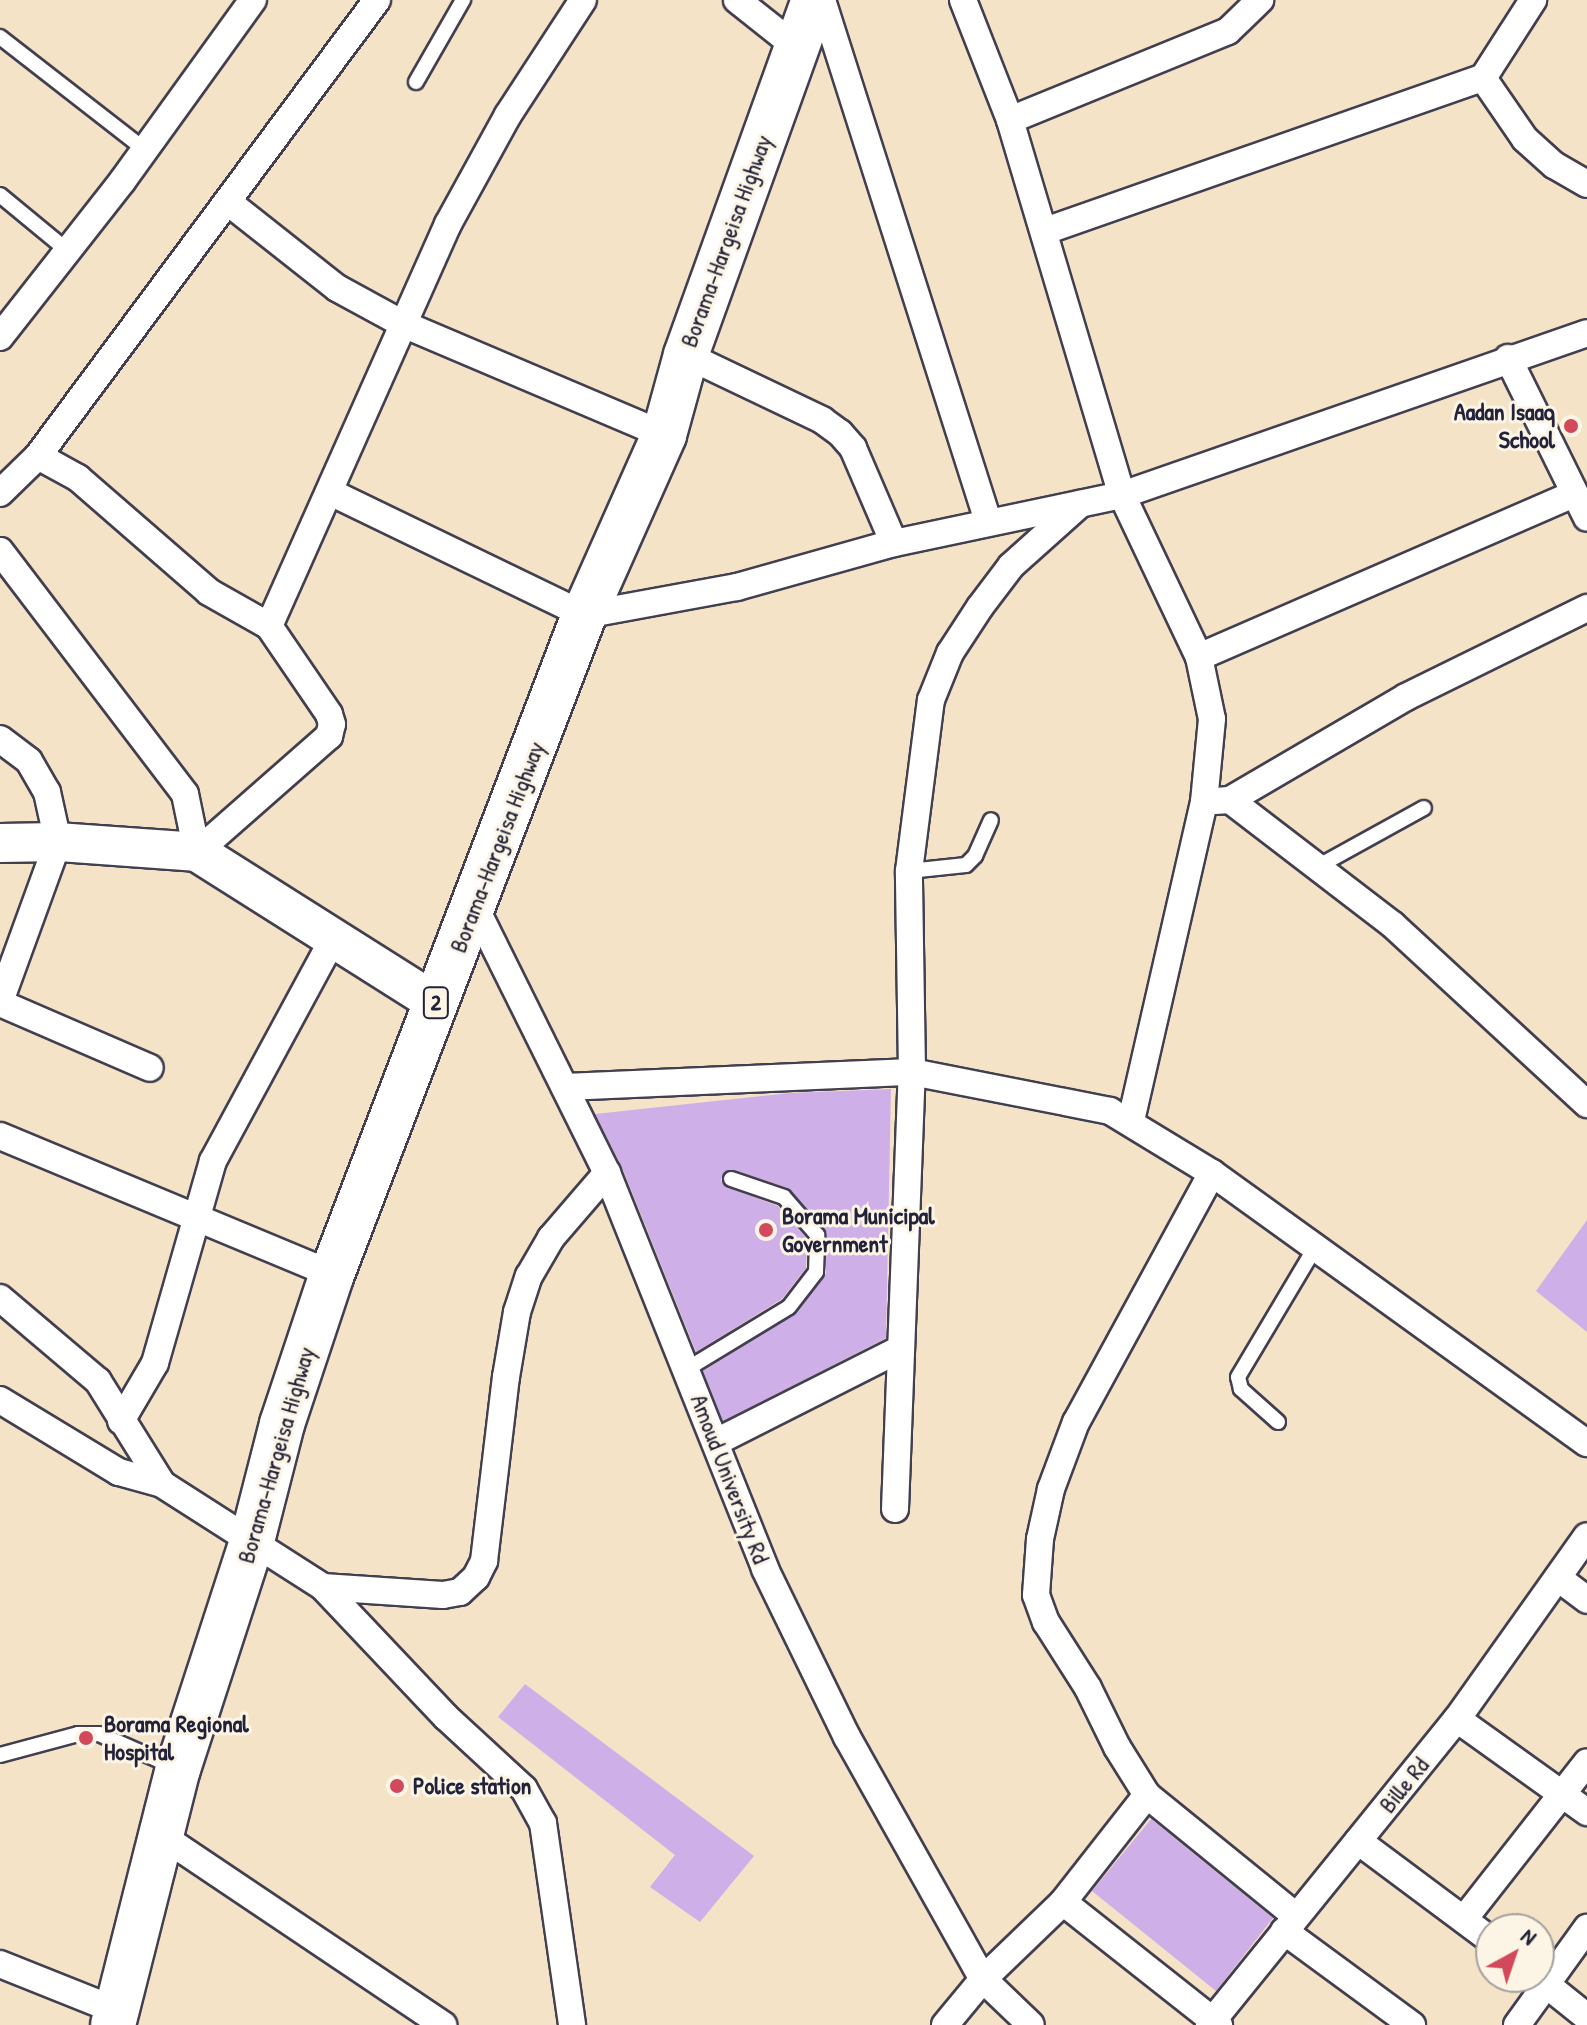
<!DOCTYPE html>
<html>
<head>
<meta charset="utf-8">
<style>
  body { margin:0 }
  #map { position:relative; width:1587px; height:2025px; overflow:hidden; background:#f4e3c7; font-family:"Patrick Hand",sans-serif }
  div>[style] { position:absolute }
  .building>* { inset:0; background:#cfafe8 }
  .roads { filter:drop-shadow(2px 0 #423f50) drop-shadow(-2px 0 #423f50) drop-shadow(0 2px #423f50) drop-shadow(0 -2px #423f50) }
  .lane>* { height:14px; margin:-7px; padding:0 7px; transform-origin:7px; border-radius:7px; background:#fff }
  .street>* { height:26px; margin:-13px; padding:0 13px; transform-origin:13px; border-radius:13px; background:#fff }
  .secondary>* { height:38px; margin:-19px; padding:0 19px; transform-origin:19px; border-radius:19px; background:#fff }
  .highway>* { height:44px; margin:-22px; padding:0 22px; transform-origin:22px; border-radius:22px; background:#fff }
  .dots>* { width:22px; height:22px; translate:-50% -50%; box-sizing:border-box; border:4px solid #fcf5e5; border-radius:50% }
  span { translate:-50% -50%; white-space:nowrap; text-align:center; line-height:1.15; -webkit-text-stroke:6px #fcf5e5; paint-order:stroke }
  .shield-label span { padding:2px 6px; background:#fcf5e5; border:2px solid; border-radius:6px; -webkit-text-stroke-width:0 }
  .shield-label { font-size:22px; color:#22223b; font-weight:700 }
  .street-label { font-size:24px; color:#22223b }
  .poi-label { font-size:24px; color:#22223b; font-weight:700 }
  .right { translate:-100% -50%; text-align:right }
  .left { translate:0 -50%; text-align:left }
  .north { position:absolute; left:1475px; top:1913px; width:80px; height:80px; box-sizing:border-box; background:#fcf5e5; border:2px solid #a5a1a1; border-radius:50%; rotate:40deg; font-size:22px; font-weight:700; line-height:32px; text-align:center; color:#22223b }
  .north::after { content:''; display:block; margin:auto; width:28px; height:36px; background:#d1495b; clip-path:polygon(50% 0,100% 100%,50% 72%,0 100%) }
</style>
</head>
<body>
<div id="map">
  <div class="building">
    <div style="clip-path:polygon(891px 1089px,886px 1338px,723px 1421px,703px 1371px,797px 1313px,826px 1273px,825px 1229px,788px 1188px,734px 1170px,724px 1172px,721px 1180px,724px 1186px,778px 1206px,807px 1239px,806px 1268px,782px 1299px,696px 1352px,622px 1167px,595px 1114px,790px 1093px)"></div>
    <div style="clip-path:polygon(1587px 1220px,1587px 1332px,1536px 1291px)"></div>
    <div style="clip-path:polygon(525px 1684px,754px 1856px,700px 1922px,650px 1887px,675px 1855px,498px 1717px)"></div>
    <div style="clip-path:polygon(1151px 1819px,1273px 1918px,1216px 1991px,1092px 1891px)"></div>
  </div>
  <div class="roads">
    <div class="lane">
      <div style="left:0;top:37px;width:184px;rotate:37.9deg"></div>
      <div style="left:416px;top:82px;width:95px;rotate:-60.2deg"></div>
      <div style="left:0;top:195px;width:88px;rotate:39.5deg"></div>
      <div style="left:1317px;top:867px;width:122px;rotate:-28.9deg"></div>
      <div style="left:909px;top:871px;width:57px;rotate:-6deg"></div>
      <div style="left:966px;top:865px;width:13px;rotate:-45deg"></div>
      <div style="left:975px;top:856px;width:39px;rotate:-66deg"></div>
      <div style="left:687px;top:1369px;width:119px;rotate:-31.3deg"></div>
      <div style="left:789px;top:1307px;width:44px;rotate:-52.4deg"></div>
      <div style="left:816px;top:1272px;width:37px;rotate:-88deg"></div>
      <div style="left:817px;top:1235px;width:50px;rotate:-131deg"></div>
      <div style="left:784px;top:1197px;width:56px;rotate:-161.2deg"></div>
      <div style="left:1278px;top:1422px;width:50px;rotate:-138.3deg"></div>
      <div style="left:1241px;top:1389px;width:12px;rotate:-104deg"></div>
      <div style="left:1238px;top:1377px;width:152px;rotate:-59.2deg"></div>
      <div style="left:0;top:1755px;width:81px;rotate:-15.1deg"></div>
      <div style="left:78px;top:1734px;width:21px"></div>
      <div style="left:99px;top:1734px;width:82px;rotate:23.7deg"></div>
    </div>
    <div class="street">
      <div style="left:737px;top:0;width:74px;rotate:38.4deg"></div>
      <div style="left:822px;top:0;width:547px;rotate:72.33deg"></div>
      <div style="left:963px;top:0;width:129px;rotate:68.6deg"></div>
      <div style="left:1010px;top:120px;width:391px;rotate:73.4deg"></div>
      <div style="left:1122px;top:495px;width:179px;rotate:64.6deg"></div>
      <div style="left:1199px;top:657px;width:63px;rotate:78.2deg"></div>
      <div style="left:1212px;top:719px;width:83px;rotate:95.5deg"></div>
      <div style="left:1204px;top:802px;width:328px;rotate:102.9deg"></div>
      <div style="left:1483px;top:78px;width:74px;rotate:55.5deg"></div>
      <div style="left:1525px;top:139px;width:39px;rotate:42deg"></div>
      <div style="left:1554px;top:165px;width:38px;rotate:30deg"></div>
      <div style="left:1010px;top:120px;width:235px;rotate:-22.2deg"></div>
      <div style="left:1228px;top:31px;width:45px;rotate:-44.1deg"></div>
      <div style="left:228px;top:202px;width:139px;rotate:38.3deg"></div>
      <div style="left:337px;top:288px;width:75px;rotate:28.6deg"></div>
      <div style="left:403px;top:324px;width:284px;rotate:23deg"></div>
      <div style="left:1045px;top:231px;width:464px;rotate:-19.3deg"></div>
      <div style="left:1483px;top:78px;width:93px;rotate:-57.3deg"></div>
      <div style="left:0;top:337px;width:199px;rotate:-51.9deg"></div>
      <div style="left:123px;top:180px;width:222px;rotate:-54.2deg"></div>
      <div style="left:686px;top:355px;width:151px;rotate:25.5deg"></div>
      <div style="left:822px;top:420px;width:22px;rotate:36deg"></div>
      <div style="left:840px;top:433px;width:20px;rotate:49deg"></div>
      <div style="left:853px;top:448px;width:103px;rotate:66.7deg"></div>
      <div style="left:1508px;top:358px;width:178px;rotate:63.7deg"></div>
      <div style="left:38px;top:456px;width:46px;rotate:28.8deg"></div>
      <div style="left:78px;top:478px;width:174px;rotate:41deg"></div>
      <div style="left:209px;top:592px;width:69px;rotate:29.5deg"></div>
      <div style="left:330px;top:492px;width:282px;rotate:25.8deg"></div>
      <div style="left:584px;top:615px;width:156px;rotate:-10.4deg"></div>
      <div style="left:737px;top:587px;width:163px;rotate:-15.7deg"></div>
      <div style="left:894px;top:543px;width:233px;rotate:-11.9deg"></div>
      <div style="left:1122px;top:495px;width:492px;rotate:-19.2deg"></div>
      <div style="left:0;top:493px;width:53px;rotate:-44.2deg"></div>
      <div style="left:38px;top:456px;width:568px;rotate:-53.37deg"></div>
      <div style="left:0;top:551px;width:305px;rotate:52.7deg"></div>
      <div style="left:185px;top:794px;width:59px;rotate:78.3deg"></div>
      <div style="left:197px;top:852px;width:176px;rotate:-41.3deg"></div>
      <div style="left:329px;top:736px;width:12px;rotate:-76deg"></div>
      <div style="left:332px;top:724px;width:10px;rotate:-107deg"></div>
      <div style="left:329px;top:714px;width:107px;rotate:-124.3deg"></div>
      <div style="left:269px;top:626px;width:440px;rotate:-66deg"></div>
      <div style="left:448px;top:224px;width:124px;rotate:-61.2deg"></div>
      <div style="left:508px;top:115px;width:137px;rotate:-56.9deg"></div>
      <div style="left:1199px;top:657px;width:409px;rotate:-23.5deg"></div>
      <div style="left:0;top:739px;width:36px;rotate:37deg"></div>
      <div style="left:29px;top:761px;width:36px;rotate:60deg"></div>
      <div style="left:47px;top:792px;width:51px;rotate:77.6deg"></div>
      <div style="left:58px;top:842px;width:169px;rotate:110deg"></div>
      <div style="left:1230px;top:800px;width:205px;rotate:37.5deg"></div>
      <div style="left:1393px;top:925px;width:264px;rotate:42.7deg"></div>
      <div style="left:1215px;top:801px;width:15px;rotate:-4deg"></div>
      <div style="left:1230px;top:800px;width:204px;rotate:-30.3deg"></div>
      <div style="left:1406px;top:697px;width:202px;rotate:-26.2deg"></div>
      <div style="left:475px;top:907px;width:297px;rotate:63.6deg"></div>
      <div style="left:607px;top:1173px;width:426px;rotate:68.2deg"></div>
      <div style="left:765px;top:1569px;width:187px;rotate:64deg"></div>
      <div style="left:847px;top:1737px;width:278px;rotate:60.7deg"></div>
      <div style="left:983px;top:1979px;width:66px;rotate:43.8deg"></div>
      <div style="left:0;top:1003px;width:163px;rotate:23.4deg"></div>
      <div style="left:565px;top:1087px;width:347px;rotate:-2.5deg"></div>
      <div style="left:912px;top:1072px;width:202px;rotate:11.1deg"></div>
      <div style="left:1110px;top:1111px;width:119px;rotate:31.3deg"></div>
      <div style="left:1212px;top:1173px;width:462px;rotate:35.8deg"></div>
      <div style="left:0;top:1136px;width:360px;rotate:22.6deg"></div>
      <div style="left:1212px;top:1173px;width:284px;rotate:118.6deg"></div>
      <div style="left:1076px;top:1422px;width:72px;rotate:110.5deg"></div>
      <div style="left:1051px;top:1489px;width:51px;rotate:102.4deg"></div>
      <div style="left:1040px;top:1539px;width:56px;rotate:94.1deg"></div>
      <div style="left:1036px;top:1595px;width:29px;rotate:70deg"></div>
      <div style="left:1046px;top:1622px;width:78px;rotate:57.5deg"></div>
      <div style="left:1088px;top:1688px;width:66px;rotate:63.8deg"></div>
      <div style="left:1117px;top:1747px;width:57px;rotate:58deg"></div>
      <div style="left:1147px;top:1795px;width:192px;rotate:39.1deg"></div>
      <div style="left:0;top:1298px;width:128px;rotate:40.3deg"></div>
      <div style="left:98px;top:1381px;width:121px;rotate:58.1deg"></div>
      <div style="left:162px;top:1484px;width:191px;rotate:32.6deg"></div>
      <div style="left:323px;top:1587px;width:120px;rotate:3.8deg"></div>
      <div style="left:443px;top:1595px;width:17px;rotate:-10deg"></div>
      <div style="left:460px;top:1592px;width:22px;rotate:-43deg"></div>
      <div style="left:476px;top:1577px;width:18px;rotate:-63deg"></div>
      <div style="left:484px;top:1561px;width:185px;rotate:-83.2deg"></div>
      <div style="left:506px;top:1377px;width:66px;rotate:-80.4deg"></div>
      <div style="left:517px;top:1312px;width:38px;rotate:-72deg"></div>
      <div style="left:529px;top:1276px;width:44px;rotate:-59.9deg"></div>
      <div style="left:551px;top:1238px;width:86px;rotate:-49.3deg"></div>
      <div style="left:0;top:1400px;width:139px;rotate:31.2deg"></div>
      <div style="left:119px;top:1472px;width:45px;rotate:15.6deg"></div>
      <div style="left:121px;top:1421px;width:67px;rotate:-59.6deg"></div>
      <div style="left:155px;top:1363px;width:210px;rotate:-74deg"></div>
      <div style="left:213px;top:1161px;width:252px;rotate:-61.6deg"></div>
      <div style="left:716px;top:1442px;width:206px;rotate:-26.8deg"></div>
      <div style="left:895px;top:1509px;width:437px;rotate:-87.8deg"></div>
      <div style="left:912px;top:1072px;width:201px;rotate:-90.9deg"></div>
      <div style="left:909px;top:871px;width:172px;rotate:-82.7deg"></div>
      <div style="left:931px;top:700px;width:51px;rotate:-68deg"></div>
      <div style="left:950px;top:653px;width:55px;rotate:-56.9deg"></div>
      <div style="left:980px;top:607px;width:51px;rotate:-52.9deg"></div>
      <div style="left:1011px;top:566px;width:93px;rotate:-41.9deg"></div>
      <div style="left:1558px;top:1578px;width:36px;rotate:37deg"></div>
      <div style="left:323px;top:1587px;width:179px;rotate:46.6deg"></div>
      <div style="left:446px;top:1717px;width:106px;rotate:42.7deg"></div>
      <div style="left:524px;top:1789px;width:39px;rotate:61deg"></div>
      <div style="left:543px;top:1823px;width:204px;rotate:81.8deg"></div>
      <div style="left:1457px;top:1719px;width:160px;rotate:35.6deg"></div>
      <div style="left:162px;top:1836px;width:339px;rotate:33.9deg"></div>
      <div style="left:1358px;top:1841px;width:166px;rotate:36.7deg"></div>
      <div style="left:1063px;top:1902px;width:199px;rotate:38.3deg"></div>
      <div style="left:1464px;top:1919px;width:199px;rotate:-51.9deg"></div>
      <div style="left:1284px;top:1931px;width:159px;rotate:36.3deg"></div>
      <div style="left:0;top:1964px;width:124px;rotate:21.8deg"></div>
      <div style="left:1537px;top:1977px;width:64px;rotate:38.7deg"></div>
      <div style="left:945px;top:2025px;width:60px;rotate:-50.4deg"></div>
      <div style="left:983px;top:1979px;width:111px;rotate:-43.9deg"></div>
      <div style="left:1063px;top:1902px;width:136px;rotate:-51.9deg"></div>
      <div style="left:1209px;top:2025px;width:394px;rotate:-51deg"></div>
      <div style="left:1457px;top:1719px;width:224px;rotate:-54.6deg"></div>
      <div style="left:1517px;top:2025px;width:120px;rotate:-54.2deg"></div>
    </div>
    <div class="secondary">
      <div style="left:0;top:843px;width:58px;rotate:-1deg"></div>
      <div style="left:58px;top:842px;width:139px;rotate:4.1deg"></div>
      <div style="left:197px;top:852px;width:283px;rotate:32.3deg"></div>
    </div>
    <div class="highway">
      <div style="left:113px;top:2025px;width:264px;rotate:-75.8deg"></div>
      <div style="left:178px;top:1769px;width:240px;rotate:-72deg"></div>
      <div style="left:252px;top:1541px;width:121px;rotate:-75.6deg"></div>
      <div style="left:282px;top:1424px;width:158px;rotate:-71.6deg"></div>
      <div style="left:332px;top:1274px;width:706px;rotate:-69.07deg"></div>
      <div style="left:584px;top:615px;width:197px;rotate:-66deg"></div>
      <div style="left:664px;top:435px;width:83px;rotate:-74.6deg"></div>
      <div style="left:686px;top:355px;width:377px;rotate:-70.2deg"></div>
    </div>
  </div>
  <div class="dots">
    <div style="left:1571px;top:426px;background:#d1495b"></div>
    <div style="left:766px;top:1230px;background:#d1495b"></div>
    <div style="left:86px;top:1738px;background:#d1495b"></div>
    <div style="left:397px;top:1786px;background:#d1495b"></div>
  </div>
  <div class="shield-label">
    <span style="left:436px;top:1003px">2</span>
  </div>
  <div class="street-label">
    <span style="left:726px;top:241px;rotate:-70deg">Borama-Hargeisa Highway</span>
    <span style="left:497px;top:847px;rotate:-69deg">Borama-Hargeisa Highway</span>
    <span style="left:276px;top:1455px;rotate:-74deg">Borama-Hargeisa Highway</span>
    <span style="left:730px;top:1479px;rotate:69deg">Amoud University Rd</span>
    <span style="left:1404px;top:1785px;rotate:-51deg">Bille Rd</span>
  </div>
  <div class="poi-label">
    <span class="right" style="left:1555px;top:426px">Aadan Isaaq<br>School</span>
    <span class="left" style="left:782px;top:1230px">Borama Municipal<br>Government</span>
    <span class="left" style="left:104px;top:1738px">Borama Regional<br>Hospital</span>
    <span class="left" style="left:413px;top:1786px">Police station</span>
  </div>
  <div class="north">N</div>
</div>
</body>
</html>
